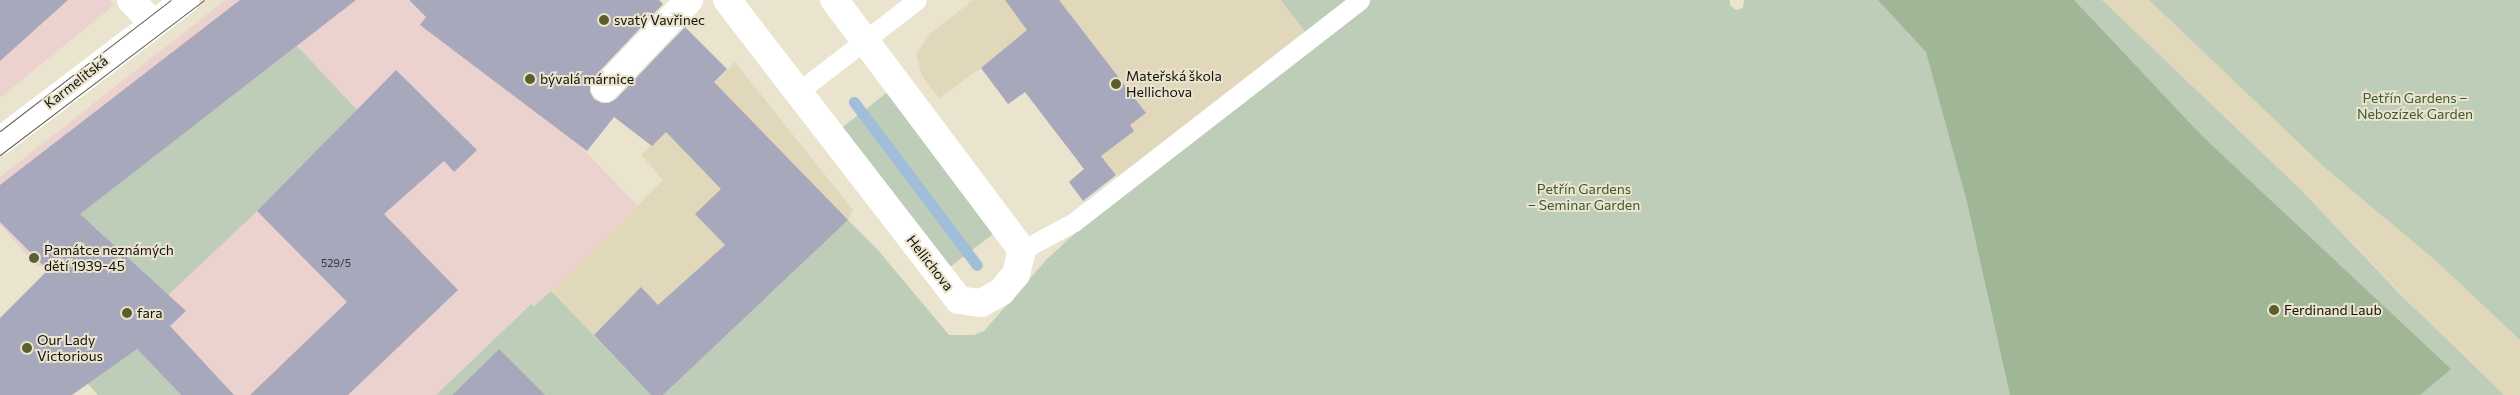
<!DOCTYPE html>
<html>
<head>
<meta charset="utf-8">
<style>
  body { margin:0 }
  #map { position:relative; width:2520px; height:395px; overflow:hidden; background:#eae3ce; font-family:Commissioner,sans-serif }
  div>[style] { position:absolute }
  .commercial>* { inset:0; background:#ecd2cf }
  .built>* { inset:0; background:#e1d7bb }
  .green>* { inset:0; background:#bdcdb7 }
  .forest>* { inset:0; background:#a0b797 }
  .stream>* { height:11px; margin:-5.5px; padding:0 5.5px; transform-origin:5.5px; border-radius:5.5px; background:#a0beda }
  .building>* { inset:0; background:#a8a8bc }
  .service>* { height:19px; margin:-9.5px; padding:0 9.5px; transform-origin:9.5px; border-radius:9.5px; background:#fff }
  .minor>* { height:28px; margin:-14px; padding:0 14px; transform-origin:14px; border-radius:14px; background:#fff }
  .tram>* { height:1px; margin:-0.5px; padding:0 0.5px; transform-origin:0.5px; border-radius:0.5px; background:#656155 }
  .dots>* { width:14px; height:14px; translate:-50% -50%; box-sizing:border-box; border:2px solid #eae3ce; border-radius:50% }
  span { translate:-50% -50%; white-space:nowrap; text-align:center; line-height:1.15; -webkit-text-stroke:4px #eae3ce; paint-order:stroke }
  .number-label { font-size:11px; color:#383636 }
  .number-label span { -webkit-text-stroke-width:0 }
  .poi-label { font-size:14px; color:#121009 }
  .left { translate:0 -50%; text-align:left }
  .street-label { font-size:14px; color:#121009 }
  .park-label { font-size:14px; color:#3b5b2d }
</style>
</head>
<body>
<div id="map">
  <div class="commercial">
    <div style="clip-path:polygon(0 0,109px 0,114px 5px,0 98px)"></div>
    <div style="clip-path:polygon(225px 0,408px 0,426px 17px,421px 25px,579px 145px,637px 205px,551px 291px,534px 306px,530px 304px,436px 395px,208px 395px,139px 323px,165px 292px,89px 220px,38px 267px,0 225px,0 177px)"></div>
  </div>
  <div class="built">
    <div style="clip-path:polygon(973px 0,1281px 0,1306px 33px,1118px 176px,1101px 156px,1084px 169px,1026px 92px,1008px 104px,981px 68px,939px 98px,922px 76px,916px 54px,930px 34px)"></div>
    <div style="clip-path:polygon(2102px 0,2149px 0,2323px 166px,2436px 261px,2520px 340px,2520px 395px,2504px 395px,2444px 338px,2301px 190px)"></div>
    <div style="clip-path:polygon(735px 62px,853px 210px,848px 220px,663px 395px,651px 395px,551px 291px,663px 180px,641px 155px)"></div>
  </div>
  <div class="green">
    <div style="clip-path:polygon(1281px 0,1730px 0,1730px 5px,1736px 10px,1743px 8px,1744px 0,2102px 0,2301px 190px,2401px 295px,2504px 395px,663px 395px,848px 220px,877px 249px,949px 335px,974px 335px,984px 331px,1047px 259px,1094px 216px,1085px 202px,1306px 33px)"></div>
    <div style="clip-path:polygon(2149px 0,2520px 0,2520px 340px,2436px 261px,2323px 166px)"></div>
    <div style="clip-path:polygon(297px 46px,357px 110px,271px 198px,167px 296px,96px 228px,49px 273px,30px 252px)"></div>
    <div style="clip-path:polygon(889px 91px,997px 231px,946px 270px,839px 130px)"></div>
    <div style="clip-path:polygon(551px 291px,651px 395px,519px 395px,499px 349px,452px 395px,436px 395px,531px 304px,534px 306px)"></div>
    <div style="clip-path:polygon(90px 300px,181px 395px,98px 395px,88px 384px)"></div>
  </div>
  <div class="forest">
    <div style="clip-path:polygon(1878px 0,2074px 0,2202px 136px,2451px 369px,2420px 395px,2010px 395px,1967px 202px,1926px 52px)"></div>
  </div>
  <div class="stream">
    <div style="left:854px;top:102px;width:204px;rotate:53deg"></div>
  </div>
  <div class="building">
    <div style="clip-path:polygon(0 0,68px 0,0 61px)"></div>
    <div style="clip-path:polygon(240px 0,356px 0,80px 214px,186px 311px,170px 326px,234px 395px,181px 395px,137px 349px,72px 395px,0 395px,0 318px,48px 270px,0 222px,0 185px)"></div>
    <div style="clip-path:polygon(409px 0,659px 0,663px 4px,593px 78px,590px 85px,590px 92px,594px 99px,602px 103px,609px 103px,616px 99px,685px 27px,727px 69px,714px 82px,848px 220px,663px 395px,651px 395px,594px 335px,641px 287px,658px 305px,725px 245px,695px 214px,721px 189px,666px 132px,652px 146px,614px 117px,587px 151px,420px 25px,426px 17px)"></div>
    <div style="clip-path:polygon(1005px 0,1059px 0,1146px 113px,1130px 125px,1134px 131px,1101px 156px,1116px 175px,1083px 201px,1069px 182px,1084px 169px,1025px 92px,1008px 104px,981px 68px,1027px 30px)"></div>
    <div style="clip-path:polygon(396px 70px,477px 150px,454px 172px,444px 161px,384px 214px,458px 290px,348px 395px,250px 395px,347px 302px,257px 211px)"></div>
    <div style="clip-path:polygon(499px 349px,545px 395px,452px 395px)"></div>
  </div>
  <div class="service">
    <div style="left:798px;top:92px;width:150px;rotate:-37.7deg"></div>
    <div style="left:1022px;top:250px;width:59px;rotate:-28.3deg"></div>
    <div style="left:1074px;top:222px;width:362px;rotate:-37.8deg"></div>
  </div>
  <div class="minor">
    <div style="left:131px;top:0;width:33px;rotate:47deg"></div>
    <div style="left:727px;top:0;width:379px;rotate:52.3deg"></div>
    <div style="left:959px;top:300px;width:22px;rotate:8deg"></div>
    <div style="left:981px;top:303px;width:23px;rotate:-29deg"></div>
    <div style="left:1001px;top:292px;width:23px;rotate:-50deg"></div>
    <div style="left:1016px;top:274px;width:25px;rotate:-76deg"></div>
    <div style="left:1022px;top:250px;width:313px;rotate:-126.9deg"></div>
    <div style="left:605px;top:88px;width:122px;rotate:-46.3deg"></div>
    <div style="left:0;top:141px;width:233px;rotate:-37.2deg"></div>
  </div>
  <div class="tram">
    <div style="left:0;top:131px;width:215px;rotate:-37.5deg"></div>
    <div style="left:0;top:155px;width:256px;rotate:-37.2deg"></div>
  </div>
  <div class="dots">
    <div style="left:604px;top:20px;background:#5a5f2d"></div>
    <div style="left:530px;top:79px;background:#5a5f2d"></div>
    <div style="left:1116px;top:84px;background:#5a5f2d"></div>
    <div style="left:34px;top:258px;background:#5a5f2d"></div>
    <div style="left:2274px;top:310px;background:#5a5f2d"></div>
    <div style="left:127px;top:313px;background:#5a5f2d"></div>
    <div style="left:27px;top:348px;background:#5a5f2d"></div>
  </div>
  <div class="number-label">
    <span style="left:336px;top:263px">529/5</span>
  </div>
  <div class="poi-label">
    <span class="left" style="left:614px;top:20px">svatý Vavřinec</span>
    <span class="left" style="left:1126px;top:84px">Mateřská škola<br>Hellichova</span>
    <span class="left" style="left:540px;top:79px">bývalá márnice</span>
    <span class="left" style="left:44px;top:258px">Památce neznámých<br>dětí 1939-45</span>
    <span class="left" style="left:2284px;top:310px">Ferdinand Laub</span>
    <span class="left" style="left:137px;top:313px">fara</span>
    <span class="left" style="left:37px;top:348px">Our Lady<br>Victorious</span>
  </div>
  <div class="street-label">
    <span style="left:76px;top:82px;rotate:-38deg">Karmelitská</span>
    <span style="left:930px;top:263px;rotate:52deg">Hellichova</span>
  </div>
  <div class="park-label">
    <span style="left:2415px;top:106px">Petřín Gardens –<br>Nebozízek Garden</span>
    <span style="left:1584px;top:197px">Petřín Gardens<br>– Seminar Garden</span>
  </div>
</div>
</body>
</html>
